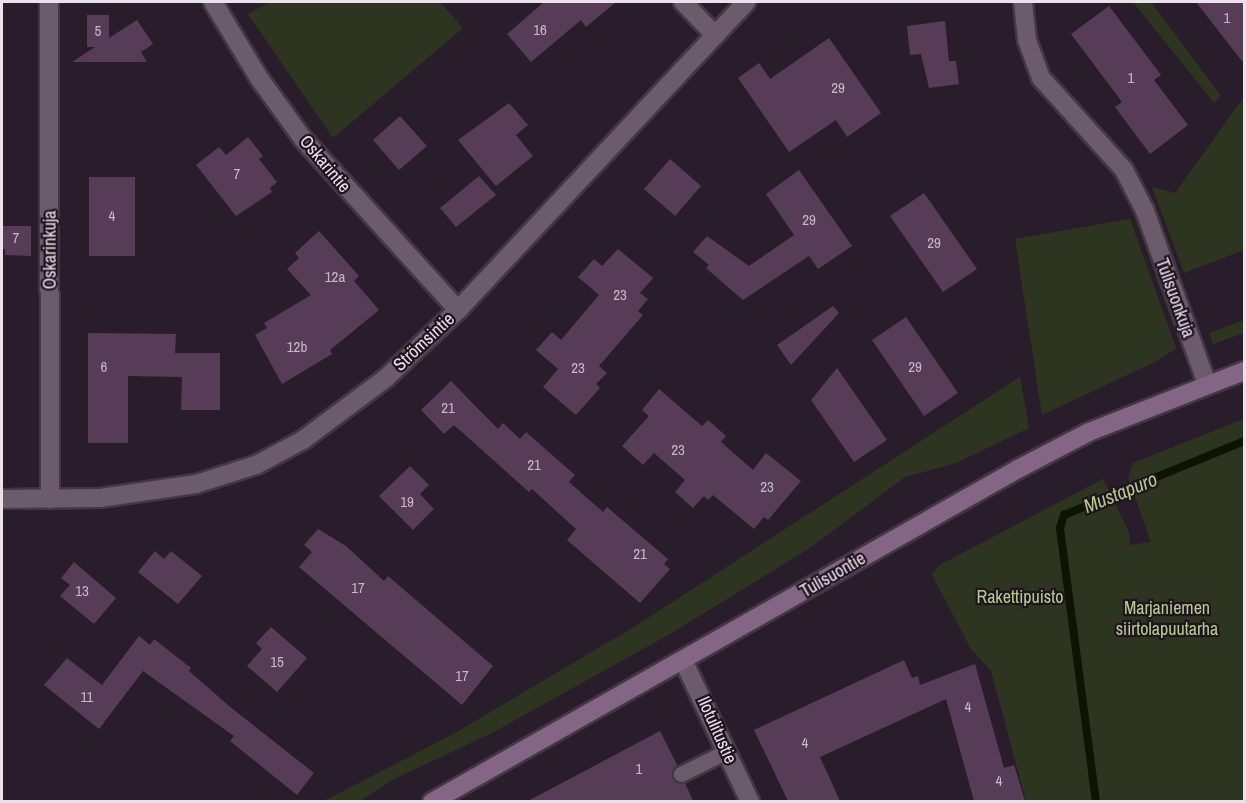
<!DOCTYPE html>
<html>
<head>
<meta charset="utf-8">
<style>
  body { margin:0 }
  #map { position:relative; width:1246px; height:803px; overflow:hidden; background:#2a1d2b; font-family:"Archivo Narrow",sans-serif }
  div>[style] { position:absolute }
  .green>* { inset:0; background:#2d3521 }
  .stream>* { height:8px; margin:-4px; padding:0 4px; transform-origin:4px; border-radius:4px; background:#0d1500 }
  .building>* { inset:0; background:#573c58 }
  .roads { filter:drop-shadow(2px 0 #433743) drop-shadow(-2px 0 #433743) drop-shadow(0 2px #433743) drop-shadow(0 -2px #433743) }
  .lane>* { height:15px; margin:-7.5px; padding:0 7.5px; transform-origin:7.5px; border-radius:7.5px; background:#6b5b6b }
  .street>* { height:18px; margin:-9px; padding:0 9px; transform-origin:9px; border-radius:9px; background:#6b5b6b }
  .secondary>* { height:18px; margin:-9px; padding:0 9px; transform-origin:9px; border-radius:9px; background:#846585 }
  span { translate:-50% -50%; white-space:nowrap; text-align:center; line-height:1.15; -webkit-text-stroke:4.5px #211421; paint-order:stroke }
  .number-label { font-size:15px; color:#c6b8c6 }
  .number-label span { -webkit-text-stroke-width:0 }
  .street-label { font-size:18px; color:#ebe2eb }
  .park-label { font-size:18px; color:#b5ce8f }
  .water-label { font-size:20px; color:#b2ca8b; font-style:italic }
  .frame { position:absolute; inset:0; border:3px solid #ebe2eb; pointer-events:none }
</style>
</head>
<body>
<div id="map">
  <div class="green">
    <div style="clip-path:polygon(270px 2px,440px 2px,463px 28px,333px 138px,248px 14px)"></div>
    <div style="clip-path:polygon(1133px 2px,1151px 2px,1221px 96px,1214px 103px)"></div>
    <div style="clip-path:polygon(1244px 97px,1244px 250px,1184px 273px,1152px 187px,1175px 193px)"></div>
    <div style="clip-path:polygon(1130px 219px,1176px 348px,1157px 361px,1042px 415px,1015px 239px)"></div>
    <div style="clip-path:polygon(1244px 320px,1244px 333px,1213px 344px,1209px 333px)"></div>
    <div style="clip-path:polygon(1020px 377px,1029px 428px,956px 463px,905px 477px,810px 548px,670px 634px,492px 733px,394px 779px,360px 801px,324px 801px,455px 733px,634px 627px)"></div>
    <div style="clip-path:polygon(1244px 419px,1244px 801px,1026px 801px,991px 671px,971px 649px,932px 575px,938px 566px,1103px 479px,1129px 532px,1130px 545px,1151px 542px,1128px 477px,1133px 463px)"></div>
  </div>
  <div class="stream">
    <div style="left:1096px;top:802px;width:276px;rotate:-97.5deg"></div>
    <div style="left:1060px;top:528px;width:14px;rotate:-73deg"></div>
    <div style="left:1064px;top:515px;width:195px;rotate:-22.3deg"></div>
  </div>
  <div class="building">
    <div style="clip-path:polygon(544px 2px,616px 2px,586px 27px,581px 20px,531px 62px,507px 34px)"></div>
    <div style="clip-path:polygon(1196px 2px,1245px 2px,1245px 65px)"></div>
    <div style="clip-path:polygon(1109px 6px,1161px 75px,1154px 80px,1188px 125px,1150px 154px,1115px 107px,1122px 102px,1071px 34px)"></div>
    <div style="clip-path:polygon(87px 15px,109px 15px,109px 38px,137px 20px,153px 44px,141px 52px,147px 62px,72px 62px,95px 47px,87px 47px)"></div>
    <div style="clip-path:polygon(945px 21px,949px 61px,956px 61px,959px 84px,929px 88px,921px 54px,910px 55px,907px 26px)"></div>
    <div style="clip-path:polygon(829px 38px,881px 113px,847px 137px,836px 120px,789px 152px,738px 78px,759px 63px,770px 79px)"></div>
    <div style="clip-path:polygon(509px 103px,528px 125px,516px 135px,533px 156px,496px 186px,458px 140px)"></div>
    <div style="clip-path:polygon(400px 116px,427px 146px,399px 170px,373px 140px)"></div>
    <div style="clip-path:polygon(248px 137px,263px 156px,259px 159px,277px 182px,270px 188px,272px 192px,236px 216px,196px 165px,219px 147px,226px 155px)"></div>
    <div style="clip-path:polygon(670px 159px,701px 186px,675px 216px,644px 189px)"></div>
    <div style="clip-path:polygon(799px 170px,852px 246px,818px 269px,809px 256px,743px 300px,706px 268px,709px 265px,693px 252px,707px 236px,749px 266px,794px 235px,766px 194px)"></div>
    <div style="clip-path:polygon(479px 176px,496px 195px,456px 227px,440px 208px)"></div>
    <div style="clip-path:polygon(89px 177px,135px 177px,135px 256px,89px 256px)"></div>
    <div style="clip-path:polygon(924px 193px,977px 269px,943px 292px,890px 216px)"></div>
    <div style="clip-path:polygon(2px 226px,31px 226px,31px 256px,5px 255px,5px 249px,2px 249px)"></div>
    <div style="clip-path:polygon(319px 231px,359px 276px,354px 281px,379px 310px,330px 350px,332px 354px,282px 384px,255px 335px,267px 328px,264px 323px,311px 295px,287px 269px,299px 258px,295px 253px)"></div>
    <div style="clip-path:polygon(618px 249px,653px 278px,640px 293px,648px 299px,638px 311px,643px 315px,599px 366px,607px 373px,596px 384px,600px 388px,576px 415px,543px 387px,558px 369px,536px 350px,552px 332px,561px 340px,599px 295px,578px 277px,594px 259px,602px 266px)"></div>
    <div style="clip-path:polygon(833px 306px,839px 313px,791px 365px,777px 345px)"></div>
    <div style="clip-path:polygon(906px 317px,958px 393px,924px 416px,872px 340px)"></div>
    <div style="clip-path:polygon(88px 333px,176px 334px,175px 353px,220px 353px,220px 410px,181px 410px,182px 377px,128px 376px,128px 443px,88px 443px)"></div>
    <div style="clip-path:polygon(837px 368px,887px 440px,854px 462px,811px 400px)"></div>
    <div style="clip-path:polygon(451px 381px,498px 429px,503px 423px,520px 439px,526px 432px,575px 475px,569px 482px,603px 512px,607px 507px,668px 559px,664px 564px,670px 569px,640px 603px,567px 540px,576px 529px,532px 489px,529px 492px,454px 425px,444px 434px,421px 410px)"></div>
    <div style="clip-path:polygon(659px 389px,702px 426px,708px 420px,726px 436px,721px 442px,753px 470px,766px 453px,801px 481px,768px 520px,764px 517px,754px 529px,713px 495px,708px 500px,704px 496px,693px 508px,675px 492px,685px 480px,654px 453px,643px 465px,622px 446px,649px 416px,642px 410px)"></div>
    <div style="clip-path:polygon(410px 466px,429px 485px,420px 494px,434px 509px,413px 530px,379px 496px)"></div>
    <div style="clip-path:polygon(318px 529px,346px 546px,384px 581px,388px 576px,493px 666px,462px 705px,299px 567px,312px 552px,304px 545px)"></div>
    <div style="clip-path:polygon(155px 551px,164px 559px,171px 551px,202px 576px,178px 604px,138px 572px)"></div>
    <div style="clip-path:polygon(74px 562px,116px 598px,94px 624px,60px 596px,70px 585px,61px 578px)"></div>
    <div style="clip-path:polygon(271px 627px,307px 658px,277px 692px,247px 666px,262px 649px,256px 643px)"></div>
    <div style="clip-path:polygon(139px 636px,150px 645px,154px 639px,191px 668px,189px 671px,229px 706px,314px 773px,297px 795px,230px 741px,234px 736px,143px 671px,99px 729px,44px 685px,67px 658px,102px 685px)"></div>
    <div style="clip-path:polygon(904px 660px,912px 678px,918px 676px,920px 685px,975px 664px,1004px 768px,1014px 765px,1025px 801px,974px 801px,946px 699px,820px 757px,840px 801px,788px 801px,754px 730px)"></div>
    <div style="clip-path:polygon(660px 731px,677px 765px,672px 778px,685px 783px,693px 801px,528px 801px)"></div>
  </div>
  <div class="roads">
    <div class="lane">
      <div style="left:681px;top:774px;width:51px;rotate:-26.6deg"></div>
    </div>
    <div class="street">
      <div style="left:49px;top:2px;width:497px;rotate:89.9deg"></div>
      <div style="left:213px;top:2px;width:89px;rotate:58.8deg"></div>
      <div style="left:259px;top:78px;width:75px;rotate:54.2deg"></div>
      <div style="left:303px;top:139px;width:231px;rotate:47.8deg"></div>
      <div style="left:683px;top:2px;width:45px;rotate:45.9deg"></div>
      <div style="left:1023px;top:2px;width:38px;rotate:84deg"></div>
      <div style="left:1027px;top:40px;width:40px;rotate:69.8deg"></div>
      <div style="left:1041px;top:78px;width:124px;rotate:47.9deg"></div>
      <div style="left:1124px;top:170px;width:46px;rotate:62.9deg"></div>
      <div style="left:1145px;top:211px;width:184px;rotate:70.3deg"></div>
      <div style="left:2px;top:499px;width:98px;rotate:-0.6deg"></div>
      <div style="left:100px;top:498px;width:97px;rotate:-8.3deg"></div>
      <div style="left:196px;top:484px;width:63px;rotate:-17.6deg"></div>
      <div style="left:256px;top:465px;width:53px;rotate:-28deg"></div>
      <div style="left:303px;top:440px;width:104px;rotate:-36.8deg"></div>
      <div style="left:386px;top:378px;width:99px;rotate:-43.4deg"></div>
      <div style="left:458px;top:310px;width:422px;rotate:-46.9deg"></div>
      <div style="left:683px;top:660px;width:157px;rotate:64.7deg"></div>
    </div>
    <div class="secondary">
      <div style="left:432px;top:802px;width:674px;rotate:-29.61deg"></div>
      <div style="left:1018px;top:469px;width:80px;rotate:-27.5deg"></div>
      <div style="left:1089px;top:432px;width:167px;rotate:-21.5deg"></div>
    </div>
  </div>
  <div class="number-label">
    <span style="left:1227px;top:18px">1</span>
    <span style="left:540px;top:30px">16</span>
    <span style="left:98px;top:31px">5</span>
    <span style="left:1131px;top:78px">1</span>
    <span style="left:838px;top:88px">29</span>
    <span style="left:237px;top:174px">7</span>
    <span style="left:112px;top:216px">4</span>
    <span style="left:809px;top:220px">29</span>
    <span style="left:16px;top:238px">7</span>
    <span style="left:934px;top:243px">29</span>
    <span style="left:335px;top:277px">12a</span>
    <span style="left:620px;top:295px">23</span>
    <span style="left:297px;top:347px">12b</span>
    <span style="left:104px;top:367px">6</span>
    <span style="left:915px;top:367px">29</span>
    <span style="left:578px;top:368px">23</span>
    <span style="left:448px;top:408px">21</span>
    <span style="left:678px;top:450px">23</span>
    <span style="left:534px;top:465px">21</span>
    <span style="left:767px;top:487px">23</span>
    <span style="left:407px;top:502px">19</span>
    <span style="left:640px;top:554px">21</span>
    <span style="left:358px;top:588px">17</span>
    <span style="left:82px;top:591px">13</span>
    <span style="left:277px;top:662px">15</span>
    <span style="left:462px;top:676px">17</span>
    <span style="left:87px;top:697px">11</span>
    <span style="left:968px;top:707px">4</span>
    <span style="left:805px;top:743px">4</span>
    <span style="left:639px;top:769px">1</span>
    <span style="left:999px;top:781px">4</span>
  </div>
  <div class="street-label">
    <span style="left:325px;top:164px;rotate:50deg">Oskarintie</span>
    <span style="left:50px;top:250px;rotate:-90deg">Oskarinkuja</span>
    <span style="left:1175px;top:298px;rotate:70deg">Tulisuonkuja</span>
    <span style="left:424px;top:342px;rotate:-43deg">Strömsintie</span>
    <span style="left:833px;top:575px;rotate:-30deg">Tulisuontie</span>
    <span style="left:717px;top:730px;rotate:66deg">Ilotulitustie</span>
  </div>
  <div class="park-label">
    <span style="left:1020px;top:597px">Rakettipuisto</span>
    <span style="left:1167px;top:619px">Marjaniemen<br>siirtolapuutarha</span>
  </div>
  <div class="water-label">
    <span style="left:1120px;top:492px;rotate:-22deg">Mustapuro</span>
  </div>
  <div class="frame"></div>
</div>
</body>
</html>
